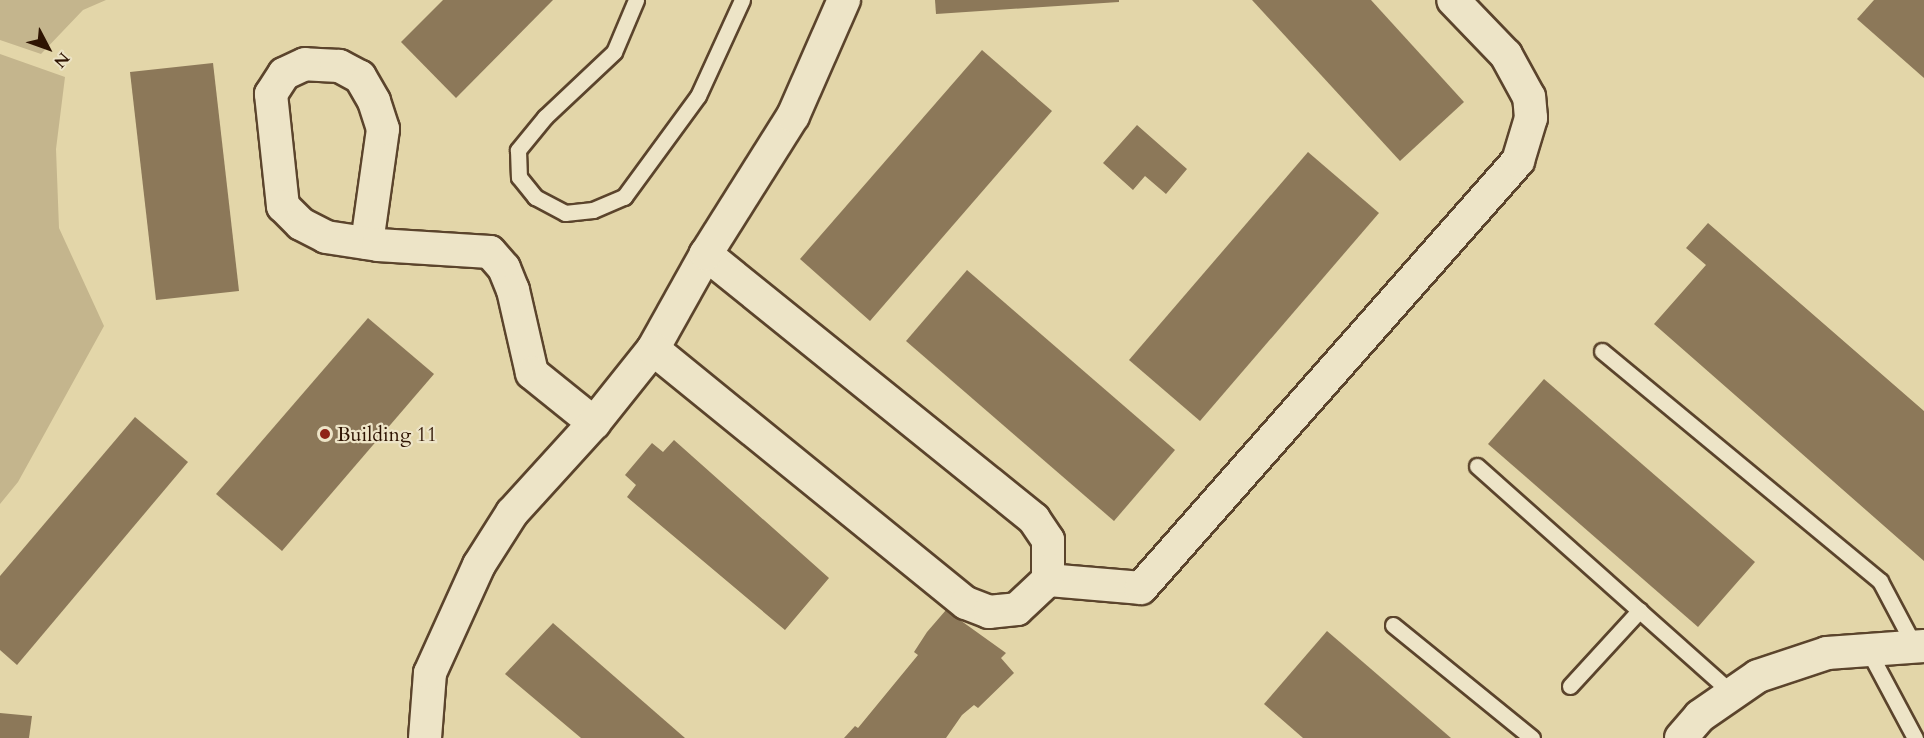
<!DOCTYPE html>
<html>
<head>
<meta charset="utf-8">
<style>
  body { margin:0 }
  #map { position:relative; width:1924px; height:738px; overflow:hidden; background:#e3d6a9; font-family:Cardo,serif }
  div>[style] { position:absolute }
  .green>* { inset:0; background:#c4b58d }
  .building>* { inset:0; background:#8c7859 }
  .roads { filter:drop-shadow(2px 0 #5b442c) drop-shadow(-2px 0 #5b442c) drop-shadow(0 2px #5b442c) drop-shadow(0 -2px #5b442c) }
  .service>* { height:15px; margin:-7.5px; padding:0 7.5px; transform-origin:7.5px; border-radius:7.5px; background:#ede4c7 }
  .minor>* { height:32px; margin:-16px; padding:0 16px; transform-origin:16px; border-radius:16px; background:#ede4c7 }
  .dots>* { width:16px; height:16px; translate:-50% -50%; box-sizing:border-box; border:3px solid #ede4c7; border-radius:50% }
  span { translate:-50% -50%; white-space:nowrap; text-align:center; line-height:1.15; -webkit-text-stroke:4.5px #ede4c7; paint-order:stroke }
  .poi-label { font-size:20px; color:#2e1302 }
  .left { translate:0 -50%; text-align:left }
  .north { position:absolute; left:18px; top:18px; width:60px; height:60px; -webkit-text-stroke:4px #ede4c7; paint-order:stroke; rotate:131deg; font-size:16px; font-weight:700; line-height:24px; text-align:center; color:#2e1302 }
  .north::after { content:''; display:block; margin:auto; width:21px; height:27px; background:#2e1302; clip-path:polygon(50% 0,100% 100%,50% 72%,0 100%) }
</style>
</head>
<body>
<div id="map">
  <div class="green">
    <div style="clip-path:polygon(0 0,106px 0,83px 10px,41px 54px,0 40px)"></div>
    <div style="clip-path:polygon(0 54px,65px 77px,56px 149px,59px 228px,104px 326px,18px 482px,0 504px)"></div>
  </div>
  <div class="building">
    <div style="clip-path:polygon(443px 0,553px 0,456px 98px,401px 42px)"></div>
    <div style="clip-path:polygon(935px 0,1119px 0,1119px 2px,936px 14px)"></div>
    <div style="clip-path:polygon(1252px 0,1371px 0,1464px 102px,1400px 161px)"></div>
    <div style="clip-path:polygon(1874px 0,1924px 0,1924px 78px,1857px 19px)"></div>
    <div style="clip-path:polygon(982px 50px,1052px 111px,870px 321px,800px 259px)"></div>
    <div style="clip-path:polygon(213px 63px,239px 291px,156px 300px,130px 72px)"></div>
    <div style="clip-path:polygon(1137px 125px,1187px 169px,1166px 194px,1145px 176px,1133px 190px,1103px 163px)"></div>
    <div style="clip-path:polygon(1308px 152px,1379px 213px,1200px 421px,1129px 360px)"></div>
    <div style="clip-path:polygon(1708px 223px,1924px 411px,1924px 561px,1654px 324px,1706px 265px,1686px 248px)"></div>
    <div style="clip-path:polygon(967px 270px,1175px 450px,1114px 521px,906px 341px)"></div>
    <div style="clip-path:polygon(368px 318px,434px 374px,282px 551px,216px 494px)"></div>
    <div style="clip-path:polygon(1544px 379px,1755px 562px,1698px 627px,1488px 444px)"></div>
    <div style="clip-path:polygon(135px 417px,188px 462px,17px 665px,0 650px,0 576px)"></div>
    <div style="clip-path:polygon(674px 440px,829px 578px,785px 630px,627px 497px,636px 485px,625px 475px,652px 443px,663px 452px)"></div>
    <div style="clip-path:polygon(946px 610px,1006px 653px,1001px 658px,1014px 673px,978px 708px,974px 705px,962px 715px,946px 738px,844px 738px,855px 726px,858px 728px,918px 655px,914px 652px,927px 632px)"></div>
    <div style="clip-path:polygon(553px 623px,685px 738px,581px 738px,505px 674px)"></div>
    <div style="clip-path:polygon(1327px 631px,1451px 738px,1303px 738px,1264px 704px)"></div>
    <div style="clip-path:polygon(0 713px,32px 716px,29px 738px,0 738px)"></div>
  </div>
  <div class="roads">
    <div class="service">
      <div style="left:636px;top:0;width:56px;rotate:112.9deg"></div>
      <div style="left:614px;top:52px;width:95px;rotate:136.7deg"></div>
      <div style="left:545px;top:117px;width:43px;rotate:129.3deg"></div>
      <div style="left:518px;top:150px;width:27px;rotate:88deg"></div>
      <div style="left:519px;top:177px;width:26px;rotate:51deg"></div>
      <div style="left:535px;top:197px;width:34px;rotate:28deg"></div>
      <div style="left:565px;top:213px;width:28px;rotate:-6deg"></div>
      <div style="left:593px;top:210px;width:34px;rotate:-23deg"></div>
      <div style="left:624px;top:197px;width:125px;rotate:-53.8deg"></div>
      <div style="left:698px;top:96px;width:106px;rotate:-65.4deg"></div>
      <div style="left:1602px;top:351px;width:361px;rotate:39.6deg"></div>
      <div style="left:1880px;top:581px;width:75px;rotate:62.1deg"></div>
      <div style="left:1477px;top:466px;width:343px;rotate:41.7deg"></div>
      <div style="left:1393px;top:625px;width:179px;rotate:39.1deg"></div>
      <div style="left:1868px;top:650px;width:100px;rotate:61.9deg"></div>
      <div style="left:1570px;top:686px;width:103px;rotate:-47.4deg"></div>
    </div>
    <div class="minor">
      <div style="left:367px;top:243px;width:115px;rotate:-82deg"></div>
      <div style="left:383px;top:129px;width:29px;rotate:-108deg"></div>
      <div style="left:374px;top:101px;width:28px;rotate:-120deg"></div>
      <div style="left:360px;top:77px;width:24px;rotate:-152deg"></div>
      <div style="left:339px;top:66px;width:34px;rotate:-177deg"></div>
      <div style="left:305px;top:64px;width:23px;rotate:155deg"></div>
      <div style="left:284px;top:74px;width:24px;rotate:123deg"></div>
      <div style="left:271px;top:94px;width:113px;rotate:83.9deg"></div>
      <div style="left:283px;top:206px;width:25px;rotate:45deg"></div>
      <div style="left:301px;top:224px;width:28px;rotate:27deg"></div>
      <div style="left:326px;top:237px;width:53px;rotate:8.7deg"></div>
      <div style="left:378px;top:245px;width:112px;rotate:3.6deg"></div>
      <div style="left:490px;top:252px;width:21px;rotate:49deg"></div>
      <div style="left:504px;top:268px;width:24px;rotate:68deg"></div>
      <div style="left:513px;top:290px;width:85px;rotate:77.1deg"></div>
      <div style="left:532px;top:373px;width:80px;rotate:38.9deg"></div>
      <div style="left:653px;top:349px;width:109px;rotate:-60.8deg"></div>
      <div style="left:1048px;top:580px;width:93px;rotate:4.9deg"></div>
      <div style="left:1141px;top:588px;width:570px;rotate:-48.56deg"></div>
      <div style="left:1518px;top:161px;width:45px;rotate:-73.2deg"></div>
      <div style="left:1531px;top:118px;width:21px;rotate:-95deg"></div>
      <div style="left:1529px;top:97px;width:48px;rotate:-118.7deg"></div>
      <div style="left:1506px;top:55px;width:76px;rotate:-133.9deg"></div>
      <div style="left:425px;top:738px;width:65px;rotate:-85.6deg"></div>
      <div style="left:430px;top:673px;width:119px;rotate:-65.6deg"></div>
      <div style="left:479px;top:565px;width:62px;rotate:-57.6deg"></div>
      <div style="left:512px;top:513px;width:122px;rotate:-47.7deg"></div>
      <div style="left:594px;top:423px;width:95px;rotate:-51.4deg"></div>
      <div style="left:653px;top:349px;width:403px;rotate:39.1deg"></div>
      <div style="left:966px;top:603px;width:25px;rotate:21deg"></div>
      <div style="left:989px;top:612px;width:28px;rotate:-6deg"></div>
      <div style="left:1017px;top:609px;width:42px;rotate:-43.1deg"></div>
      <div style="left:1048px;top:580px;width:40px;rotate:-90deg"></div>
      <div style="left:1048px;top:540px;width:25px;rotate:-124deg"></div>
      <div style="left:1034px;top:519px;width:422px;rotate:-141.1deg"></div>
      <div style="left:706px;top:254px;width:163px;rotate:-57.8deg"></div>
      <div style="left:793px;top:116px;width:127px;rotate:-66.3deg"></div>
      <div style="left:1681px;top:738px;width:29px;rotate:-49deg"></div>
      <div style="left:1700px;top:716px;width:70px;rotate:-34.6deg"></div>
      <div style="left:1758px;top:676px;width:73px;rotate:-18.4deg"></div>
      <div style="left:1827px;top:653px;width:97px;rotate:-4.1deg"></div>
    </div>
  </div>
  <div class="dots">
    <div style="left:325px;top:434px;background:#8f2418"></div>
  </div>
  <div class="poi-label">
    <span class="left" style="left:337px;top:434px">Building 11</span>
  </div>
  <div class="north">N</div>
</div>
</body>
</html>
